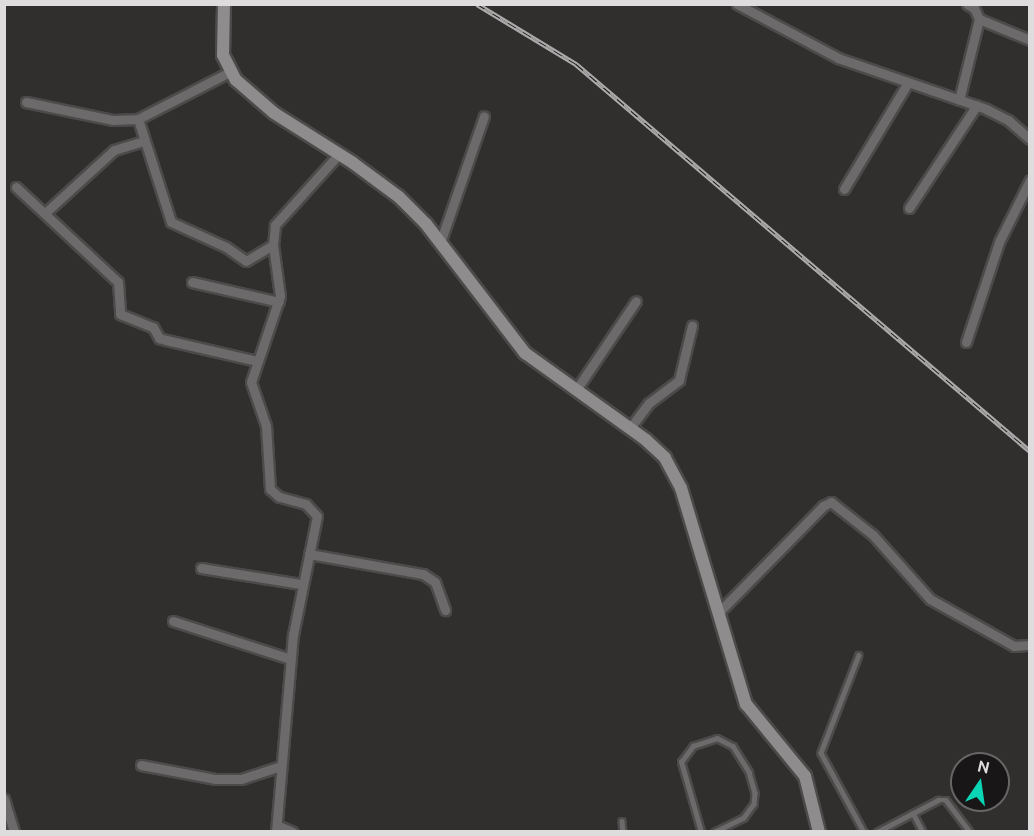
<!DOCTYPE html>
<html>
<head>
<meta charset="utf-8">
<style>
  body { margin:0 }
  #map { position:relative; width:1034px; height:836px; overflow:hidden; background:#312e2e; font-family:Ubuntu,sans-serif }
  div>[style] { position:absolute }
  .roads { filter:drop-shadow(2px 0 #4d4a4a) drop-shadow(-2px 0 #4d4a4a) drop-shadow(0 2px #4d4a4a) drop-shadow(0 -2px #4d4a4a) }
  .lane>* { height:4.5px; margin:-2.25px; padding:0 2.25px; transform-origin:2.25px; border-radius:2.25px; background:#6c6a6b }
  .street>* { height:9px; margin:-4.5px; padding:0 4.5px; transform-origin:4.5px; border-radius:4.5px; background:#6c6a6b }
  .secondary>* { height:12px; margin:-6px; padding:0 6px; transform-origin:6px; border-radius:6px; background:#8e8c8d }
  .rail>* { height:5px; margin-top:-2.5px; transform-origin:0; background:repeating-linear-gradient(90deg,#181616 0 9px,#adabab 0 18px); box-sizing:border-box; border-block:2px solid #adabab }
  span { translate:-50% -50%; white-space:nowrap; text-align:center; line-height:1.15; -webkit-text-stroke:4.5px #181616; paint-order:stroke }
  .frame { position:absolute; inset:0; border:6px solid #dedcdc; pointer-events:none }
  .north { position:absolute; left:950px; top:752px; width:60px; height:60px; box-sizing:border-box; background:#181616; border:2px solid #676565; border-radius:50%; rotate:13deg; font-size:16px; font-weight:700; line-height:24px; text-align:center; color:#dedcdc }
  .north::after { content:''; display:block; margin:auto; width:21px; height:27px; background:#0ad5b5; clip-path:polygon(50% 0,100% 100%,50% 72%,0 100%) }
</style>
</head>
<body>
<div id="map">
  <div class="roads">
    <div class="lane">
      <div style="left:859px;top:655px;width:105px;rotate:111.2deg"></div>
      <div style="left:821px;top:753px;width:90px;rotate:61.4deg"></div>
      <div style="left:913px;top:813px;width:21px;rotate:62deg"></div>
      <div style="left:622px;top:821px;width:11px;rotate:85deg"></div>
      <div style="left:701px;top:832px;width:73px;rotate:-105.9deg"></div>
      <div style="left:681px;top:762px;width:20px;rotate:-53deg"></div>
      <div style="left:693px;top:746px;width:25px;rotate:-18deg"></div>
      <div style="left:717px;top:738px;width:18px;rotate:27deg"></div>
      <div style="left:733px;top:746px;width:31px;rotate:58deg"></div>
      <div style="left:749px;top:772px;width:22px;rotate:74deg"></div>
      <div style="left:755px;top:793px;width:11px;rotate:95deg"></div>
      <div style="left:754px;top:804px;width:17px;rotate:126deg"></div>
      <div style="left:744px;top:818px;width:32px;rotate:154deg"></div>
      <div style="left:877px;top:832px;width:69px;rotate:-27.7deg"></div>
      <div style="left:938px;top:800px;width:8px"></div>
      <div style="left:946px;top:800px;width:40px;rotate:53deg"></div>
    </div>
    <div class="street">
      <div style="left:737px;top:4px;width:115px;rotate:28.1deg"></div>
      <div style="left:838px;top:58px;width:157px;rotate:19deg"></div>
      <div style="left:986px;top:109px;width:25px;rotate:27deg"></div>
      <div style="left:1008px;top:120px;width:29px;rotate:41deg"></div>
      <div style="left:979px;top:19px;width:55px;rotate:22.4deg"></div>
      <div style="left:959px;top:100px;width:83px;rotate:-76.1deg"></div>
      <div style="left:979px;top:19px;width:12px;rotate:-114deg"></div>
      <div style="left:974px;top:8px;width:8px;rotate:-150deg"></div>
      <div style="left:26px;top:102px;width:89px;rotate:11.7deg"></div>
      <div style="left:113px;top:120px;width:25px;rotate:-2deg"></div>
      <div style="left:138px;top:119px;width:103px;rotate:-27.1deg"></div>
      <div style="left:138px;top:119px;width:108px;rotate:72.2deg"></div>
      <div style="left:171px;top:222px;width:60px;rotate:24.4deg"></div>
      <div style="left:226px;top:247px;width:24px;rotate:35deg"></div>
      <div style="left:246px;top:261px;width:31px;rotate:-31deg"></div>
      <div style="left:16px;top:187px;width:139px;rotate:43deg"></div>
      <div style="left:118px;top:282px;width:32px;rotate:86deg"></div>
      <div style="left:120px;top:314px;width:35px;rotate:22deg"></div>
      <div style="left:153px;top:327px;width:13px;rotate:61deg"></div>
      <div style="left:159px;top:338px;width:7px;rotate:16deg"></div>
      <div style="left:166px;top:340px;width:93px;rotate:13deg"></div>
      <div style="left:844px;top:189px;width:122px;rotate:-59deg"></div>
      <div style="left:909px;top:208px;width:123px;rotate:-56.6deg"></div>
      <div style="left:45px;top:213px;width:93px;rotate:-42.4deg"></div>
      <div style="left:114px;top:150px;width:31px;rotate:-17deg"></div>
      <div style="left:440px;top:243px;width:134px;rotate:-70.9deg"></div>
      <div style="left:192px;top:282px;width:89px;rotate:12.9deg"></div>
      <div style="left:966px;top:342px;width:105px;rotate:-71.7deg"></div>
      <div style="left:999px;top:242px;width:69px;rotate:-63.4deg"></div>
      <div style="left:576px;top:390px;width:107px;rotate:-56deg"></div>
      <div style="left:630px;top:428px;width:31px;rotate:-53deg"></div>
      <div style="left:649px;top:403px;width:38px;rotate:-37deg"></div>
      <div style="left:679px;top:380px;width:56px;rotate:-76.5deg"></div>
      <div style="left:309px;top:554px;width:116px;rotate:10deg"></div>
      <div style="left:423px;top:574px;width:14px;rotate:34deg"></div>
      <div style="left:435px;top:582px;width:30px;rotate:70deg"></div>
      <div style="left:201px;top:568px;width:101px;rotate:9.1deg"></div>
      <div style="left:718px;top:613px;width:150px;rotate:-45.5deg"></div>
      <div style="left:823px;top:506px;width:9px;rotate:-27deg"></div>
      <div style="left:831px;top:502px;width:53px;rotate:38.2deg"></div>
      <div style="left:873px;top:535px;width:86px;rotate:48.3deg"></div>
      <div style="left:930px;top:599px;width:96px;rotate:29.2deg"></div>
      <div style="left:1014px;top:646px;width:16px;rotate:-4deg"></div>
      <div style="left:173px;top:621px;width:124px;rotate:17.9deg"></div>
      <div style="left:141px;top:765px;width:75px;rotate:10.7deg"></div>
      <div style="left:215px;top:779px;width:26px"></div>
      <div style="left:241px;top:779px;width:42px;rotate:-18deg"></div>
      <div style="left:4px;top:799px;width:34px;rotate:73deg"></div>
      <div style="left:277px;top:825px;width:17px;rotate:24deg"></div>
      <div style="left:276px;top:832px;width:198px;rotate:-85.1deg"></div>
      <div style="left:293px;top:635px;width:121px;rotate:-78.6deg"></div>
      <div style="left:317px;top:516px;width:16px;rotate:-133deg"></div>
      <div style="left:306px;top:504px;width:28px;rotate:-165deg"></div>
      <div style="left:279px;top:497px;width:12px;rotate:-138deg"></div>
      <div style="left:270px;top:489px;width:63px;rotate:-93.6deg"></div>
      <div style="left:266px;top:426px;width:46px;rotate:-108.8deg"></div>
      <div style="left:251px;top:382px;width:91px;rotate:-71.4deg"></div>
      <div style="left:280px;top:296px;width:51px;rotate:-97.8deg"></div>
      <div style="left:273px;top:245px;width:20px;rotate:-84deg"></div>
      <div style="left:275px;top:225px;width:96px;rotate:-48deg"></div>
    </div>
    <div class="secondary">
      <div style="left:224px;top:4px;width:51px;rotate:91.1deg"></div>
      <div style="left:223px;top:55px;width:28px;rotate:63deg"></div>
      <div style="left:236px;top:80px;width:50px;rotate:41deg"></div>
      <div style="left:274px;top:113px;width:93px;rotate:32.3deg"></div>
      <div style="left:353px;top:163px;width:57px;rotate:36.5deg"></div>
      <div style="left:399px;top:197px;width:38px;rotate:45deg"></div>
      <div style="left:426px;top:224px;width:163px;rotate:52.5deg"></div>
      <div style="left:525px;top:353px;width:149px;rotate:35.7deg"></div>
      <div style="left:646px;top:440px;width:26px;rotate:43deg"></div>
      <div style="left:665px;top:458px;width:34px;rotate:62deg"></div>
      <div style="left:681px;top:488px;width:226px;rotate:73.3deg"></div>
      <div style="left:746px;top:704px;width:93px;rotate:50.7deg"></div>
      <div style="left:805px;top:776px;width:58px;rotate:76deg"></div>
    </div>
  </div>
  <div class="rail">
    <div style="left:477px;top:4px;width:116px;rotate:31.2deg"></div>
    <div style="left:576px;top:64px;width:597px;rotate:40.45deg"></div>
  </div>
  <div class="frame"></div>
  <div class="north">N</div>
</div>
</body>
</html>
